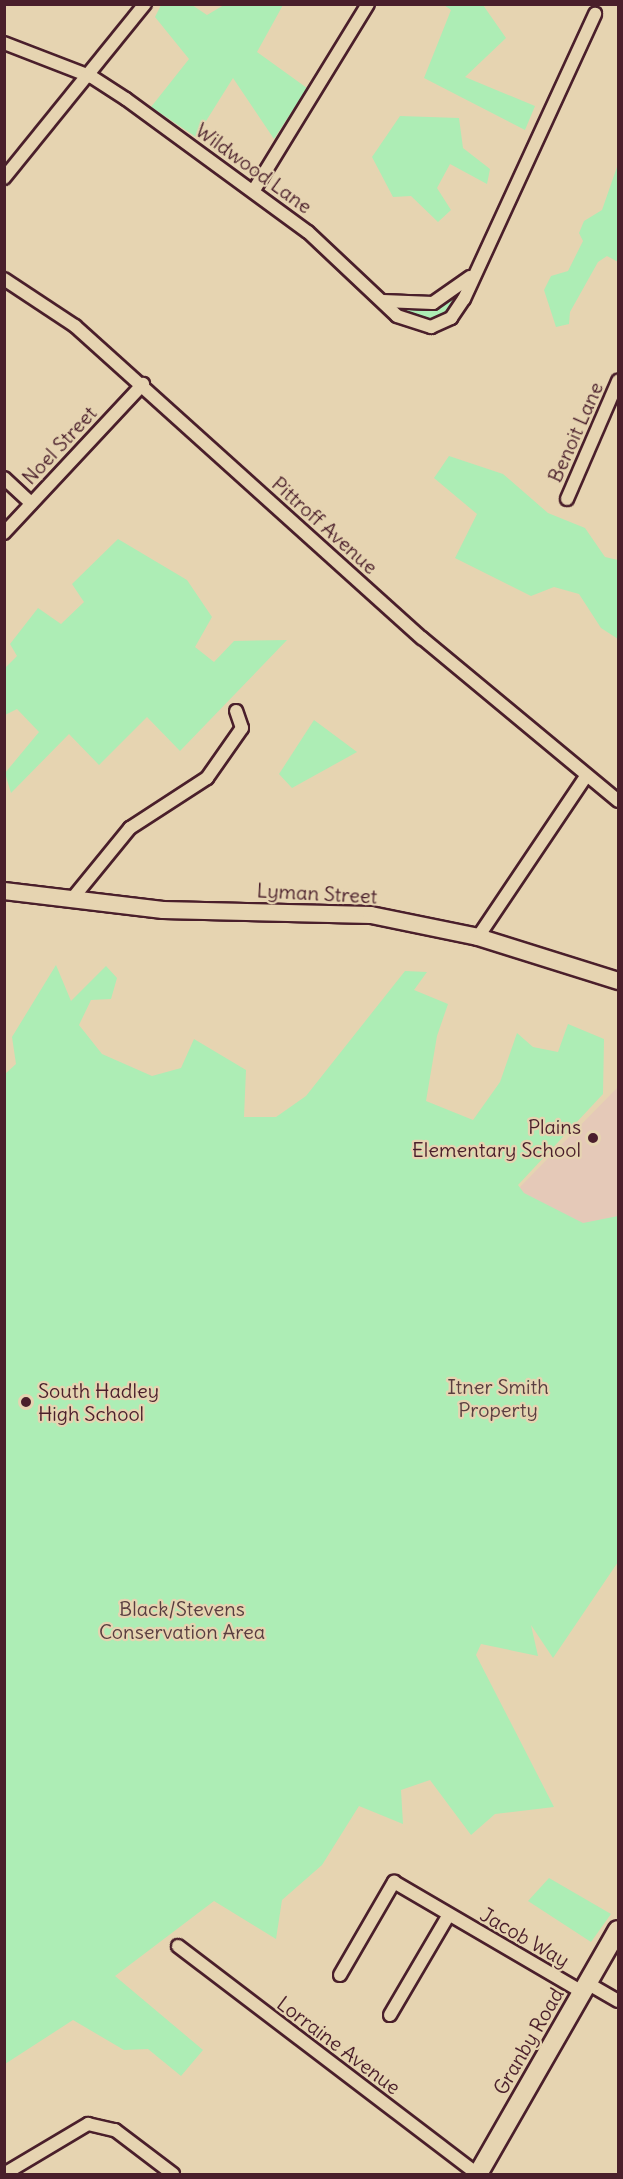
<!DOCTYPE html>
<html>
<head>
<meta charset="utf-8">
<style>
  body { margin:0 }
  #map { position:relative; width:623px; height:2179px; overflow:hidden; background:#e6d4b1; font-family:Delius,sans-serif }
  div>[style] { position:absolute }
  .built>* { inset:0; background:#e5c9b8 }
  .green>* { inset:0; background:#adedb5 }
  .roads { filter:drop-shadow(2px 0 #4a1f2b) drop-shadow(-2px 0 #4a1f2b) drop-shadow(0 2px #4a1f2b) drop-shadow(0 -2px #4a1f2b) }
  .minor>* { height:12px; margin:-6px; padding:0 6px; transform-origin:6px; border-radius:6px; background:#e6d4b1 }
  .secondary>* { height:16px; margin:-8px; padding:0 8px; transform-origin:8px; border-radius:8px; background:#e6d4b1 }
  .primary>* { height:18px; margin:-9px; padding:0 9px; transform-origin:9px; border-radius:9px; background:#e6d4b1 }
  .dots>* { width:16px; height:16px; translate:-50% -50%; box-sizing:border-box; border:3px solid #e6d4b1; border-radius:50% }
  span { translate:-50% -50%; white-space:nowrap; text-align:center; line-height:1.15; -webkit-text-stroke:4.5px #e6d4b1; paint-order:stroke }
  .street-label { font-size:20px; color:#4a1f2b }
  .poi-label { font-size:20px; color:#4a1f2b }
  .right { translate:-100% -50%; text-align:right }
  .left { translate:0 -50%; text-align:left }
  .park-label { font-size:20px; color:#593e40 }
  .frame { position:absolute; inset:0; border:6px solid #4a1f2b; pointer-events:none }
</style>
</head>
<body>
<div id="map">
  <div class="built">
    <div style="clip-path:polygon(618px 1087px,618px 1238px,562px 1228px,517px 1190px)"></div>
  </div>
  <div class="green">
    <div style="clip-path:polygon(161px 5px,192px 5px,207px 15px,224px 5px,283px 5px,257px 52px,307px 88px,274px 139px,233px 78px,196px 137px,151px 107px,189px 59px,155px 17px)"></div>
    <div style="clip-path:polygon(444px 5px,483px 5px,506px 38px,465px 77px,535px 106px,525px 130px,424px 78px,451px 10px)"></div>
    <div style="clip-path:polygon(400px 116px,459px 118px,463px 148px,490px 169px,487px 184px,450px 164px,437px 188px,451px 210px,438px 222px,411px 196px,393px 197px,372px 157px)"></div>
    <div style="clip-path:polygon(618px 145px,618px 262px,607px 256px,598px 262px,570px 312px,569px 324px,556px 327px,544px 290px,551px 276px,568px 271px,583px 241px,579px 233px,584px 221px,602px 210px,618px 164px)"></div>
    <div style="clip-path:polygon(455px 297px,454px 309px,432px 323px,400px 312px)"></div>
    <div style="clip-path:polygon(449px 456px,503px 474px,548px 513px,585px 528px,605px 557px,618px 560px,618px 639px,601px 628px,579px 594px,554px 587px,531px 596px,455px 558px,477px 514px,434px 478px)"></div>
    <div style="clip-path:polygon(118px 539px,187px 580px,212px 617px,195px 647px,214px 662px,234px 641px,287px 640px,180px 751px,147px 717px,99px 765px,69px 734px,11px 793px,5px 773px,39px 732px,17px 709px,5px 715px,5px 668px,17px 656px,10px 644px,38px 608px,61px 624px,84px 602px,72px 584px)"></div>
    <div style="clip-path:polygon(314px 720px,357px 752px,292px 788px,279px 774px)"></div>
    <div style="clip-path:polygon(56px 965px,71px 1001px,106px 966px,117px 978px,111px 999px,91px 1000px,79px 1025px,102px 1054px,152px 1076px,181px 1068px,194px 1039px,246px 1070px,244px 1117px,276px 1117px,306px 1096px,405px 971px,427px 972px,414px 990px,448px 1004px,437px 1036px,426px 1101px,473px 1120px,500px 1082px,517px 1033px,533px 1047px,558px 1052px,568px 1024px,604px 1039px,603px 1094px,518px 1185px,524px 1193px,583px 1223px,618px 1216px,618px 1562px,553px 1658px,531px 1625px,538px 1656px,481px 1644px,476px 1655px,554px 1807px,495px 1814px,471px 1835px,430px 1780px,401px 1790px,403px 1824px,359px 1806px,322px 1865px,282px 1900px,276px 1939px,214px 1901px,115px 1976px,203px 2050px,181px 2076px,148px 2049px,124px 2050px,73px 2020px,5px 2064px,5px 1074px,16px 1064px,12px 1037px)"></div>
    <div style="clip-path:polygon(549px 1878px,611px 1914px,591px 1942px,528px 1901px)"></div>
  </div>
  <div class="roads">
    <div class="minor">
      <div style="left:4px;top:43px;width:94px;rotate:21.1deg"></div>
      <div style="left:92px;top:77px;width:40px;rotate:32.9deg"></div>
      <div style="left:126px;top:99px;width:225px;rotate:36.2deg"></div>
      <div style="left:308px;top:232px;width:122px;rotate:43.3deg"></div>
      <div style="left:397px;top:316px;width:36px;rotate:18deg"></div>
      <div style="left:431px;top:327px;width:22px;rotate:-24deg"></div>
      <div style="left:451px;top:318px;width:23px;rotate:-56deg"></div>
      <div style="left:464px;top:299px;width:314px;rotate:-65.3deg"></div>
      <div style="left:4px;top:178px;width:224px;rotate:-51deg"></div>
      <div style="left:254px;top:190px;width:218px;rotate:-58.5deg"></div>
      <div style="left:4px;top:279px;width:85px;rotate:33.5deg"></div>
      <div style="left:75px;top:326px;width:467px;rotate:42deg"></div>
      <div style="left:422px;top:638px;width:255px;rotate:39.7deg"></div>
      <div style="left:383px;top:301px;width:50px;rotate:2.3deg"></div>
      <div style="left:433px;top:303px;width:45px;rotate:-35.1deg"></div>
      <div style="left:4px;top:478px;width:37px;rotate:43deg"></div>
      <div style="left:567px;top:499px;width:129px;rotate:-66.6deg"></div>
      <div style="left:4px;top:533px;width:204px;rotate:-47deg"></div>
      <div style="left:72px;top:899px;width:92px;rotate:-50.8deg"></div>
      <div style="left:130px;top:828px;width:92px;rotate:-33deg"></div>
      <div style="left:207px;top:778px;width:61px;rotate:-55deg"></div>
      <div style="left:242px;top:728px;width:18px;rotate:-109deg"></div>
      <div style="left:478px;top:937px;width:194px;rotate:-56.1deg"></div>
      <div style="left:178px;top:1946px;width:376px;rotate:37.3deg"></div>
      <div style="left:340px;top:1975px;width:108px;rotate:-59.9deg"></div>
      <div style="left:394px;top:1882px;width:218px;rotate:30.3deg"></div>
      <div style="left:587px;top:1983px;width:36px;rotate:30deg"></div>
      <div style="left:390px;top:2015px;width:115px;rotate:-59.6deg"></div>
      <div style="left:4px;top:2174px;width:98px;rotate:-30.8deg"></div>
      <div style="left:88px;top:2124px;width:28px;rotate:13deg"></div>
      <div style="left:115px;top:2130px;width:73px;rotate:37.2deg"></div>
    </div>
    <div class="secondary">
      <div style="left:4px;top:891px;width:160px;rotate:6.8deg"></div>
      <div style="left:163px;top:910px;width:208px;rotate:1.4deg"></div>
      <div style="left:371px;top:915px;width:109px;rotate:11.6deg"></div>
      <div style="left:478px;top:937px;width:147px;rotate:17.4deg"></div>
    </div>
    <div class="primary">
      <div style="left:478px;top:2174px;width:281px;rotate:-60.2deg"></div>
    </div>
  </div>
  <div class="dots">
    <div style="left:593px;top:1138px;background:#4a1f2b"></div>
    <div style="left:26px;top:1402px;background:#4a1f2b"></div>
  </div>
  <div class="street-label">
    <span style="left:254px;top:168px;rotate:36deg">Wildwood Lane</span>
    <span style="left:575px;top:432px;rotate:-66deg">Benoit Lane</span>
    <span style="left:59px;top:445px;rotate:-47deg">Noel Street</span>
    <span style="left:325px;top:525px;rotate:42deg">Pittroff Avenue</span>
    <span style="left:317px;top:893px;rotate:3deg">Lyman Street</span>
    <span style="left:525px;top:1937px;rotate:30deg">Jacob Way</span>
    <span style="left:528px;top:2041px;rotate:-60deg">Granby Road</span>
    <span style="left:339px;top:2045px;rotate:37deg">Lorraine Avenue</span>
  </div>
  <div class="poi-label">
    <span class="right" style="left:581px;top:1138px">Plains<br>Elementary School</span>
    <span class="left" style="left:38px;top:1402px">South Hadley<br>High School</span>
  </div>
  <div class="park-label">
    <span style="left:498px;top:1398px">Itner Smith<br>Property</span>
    <span style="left:182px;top:1620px">Black/Stevens<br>Conservation Area</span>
  </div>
  <div class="frame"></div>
</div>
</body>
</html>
